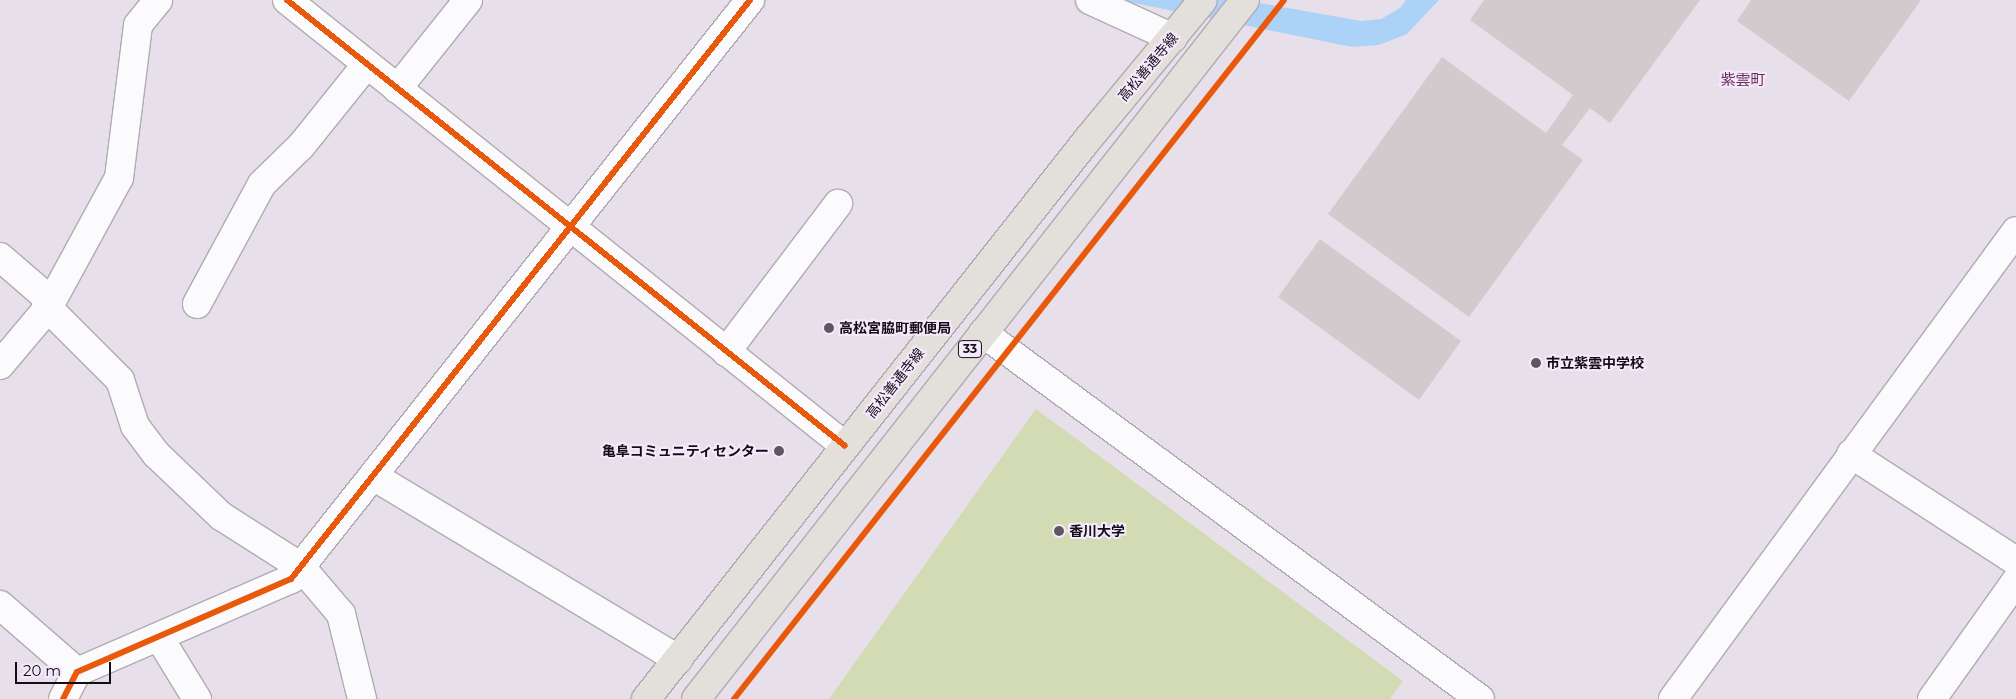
<!DOCTYPE html>
<html>
<head>
<meta charset="utf-8">
<style>
  body { margin:0 }
  #map { position:relative; width:2016px; height:699px; overflow:hidden; background:#e7e0ea; font-family:Montserrat,"Noto Sans JP",sans-serif }
  div>[style] { position:absolute }
  .green>* { inset:0; background:#d3dbb4 }
  .water>* { inset:0; background:#acd3f7 }
  .building>* { inset:0; background:#d1cbcd }
  .roads { filter:drop-shadow(1px 0 #b0abb2) drop-shadow(-1px 0 #b0abb2) drop-shadow(0 1px #b0abb2) drop-shadow(0 -1px #b0abb2) }
  .minor>* { height:28px; margin:-14px; padding:0 14px; transform-origin:14px; border-radius:14px; background:#fbfafc }
  .major>* { height:28px; margin:-14px; padding:0 14px; transform-origin:14px; border-radius:14px; background:#e3dfda }
  .cycleway>* { height:6px; margin:-3px; padding:0 3px; transform-origin:3px; border-radius:3px; background:#e8590c }
  .dots>* { width:14px; height:14px; translate:-50% -50%; box-sizing:border-box; border:2px solid #f5e9fd; border-radius:50% }
  span { translate:-50% -50%; white-space:nowrap; text-align:center; line-height:1.15; -webkit-text-stroke:4px #f5e9fd; paint-order:stroke }
  .shield-label span { padding:1px 4px; background:#f5e9fd; border:1px solid; border-radius:4px; -webkit-text-stroke-width:0 }
  .shield-label { font-size:12px; color:#130e15; font-weight:700 }
  .street-label { font-size:14px; color:#130e15 }
  .poi-label { font-size:14px; color:#130e15; font-weight:700 }
  .left { translate:0 -50%; text-align:left }
  .right { translate:-100% -50%; text-align:right }
  .neighbourhood-label { font-size:15px; color:#6b2e56 }
  .scale { position:absolute; left:15px; top:662px; width:96px; height:22px; box-sizing:border-box; border:2px solid #130e15; border-top:0; padding-left:6px; font-size:15px; line-height:18px; white-space:nowrap; color:#130e15; -webkit-text-stroke:4px #f5e9fd; paint-order:stroke }
</style>
</head>
<body>
<div id="map">
  <div class="green">
    <div style="clip-path:polygon(1036px 409px,1403px 681px,1390px 699px,829px 699px)"></div>
  </div>
  <div class="water">
    <div style="clip-path:polygon(1119px 0,1243px 0,1361px 21px,1381px 19px,1400px 8px,1406px 0,1439px 0,1407px 34px,1379px 45px,1352px 47px)"></div>
  </div>
  <div class="building">
    <div style="clip-path:polygon(1484px 0,1700px 0,1610px 123px,1590px 108px,1562px 145px,1583px 160px,1469px 317px,1328px 214px,1442px 57px,1546px 133px,1573px 95px,1470px 20px)"></div>
    <div style="clip-path:polygon(1751px 0,1921px 0,1849px 101px,1737px 21px)"></div>
    <div style="clip-path:polygon(1320px 239px,1461px 341px,1419px 400px,1278px 297px)"></div>
  </div>
  <div class="roads">
    <div class="minor">
      <div style="left:287px;top:0;width:714px;rotate:38.63deg"></div>
      <div style="left:1090px;top:0;width:91px;rotate:24.6deg"></div>
      <div style="left:397px;top:89px;width:114px;rotate:-51.4deg"></div>
      <div style="left:0;top:257px;width:58px;rotate:40.8deg"></div>
      <div style="left:44px;top:295px;width:14px;rotate:73deg"></div>
      <div style="left:48px;top:308px;width:102px;rotate:45deg"></div>
      <div style="left:120px;top:380px;width:48px;rotate:71.9deg"></div>
      <div style="left:135px;top:426px;width:35px;rotate:53deg"></div>
      <div style="left:156px;top:454px;width:90px;rotate:43.6deg"></div>
      <div style="left:221px;top:516px;width:95px;rotate:32.5deg"></div>
      <div style="left:301px;top:567px;width:62px;rotate:49.6deg"></div>
      <div style="left:341px;top:614px;width:88px;rotate:76.1deg"></div>
      <div style="left:197px;top:304px;width:136px;rotate:-61.6deg"></div>
      <div style="left:262px;top:184px;width:54px;rotate:-44.3deg"></div>
      <div style="left:301px;top:146px;width:105px;rotate:-51.2deg"></div>
      <div style="left:983px;top:333px;width:617px;rotate:36.37deg"></div>
      <div style="left:726px;top:352px;width:186px;rotate:-52.9deg"></div>
      <div style="left:0;top:365px;width:75px;rotate:-49.9deg"></div>
      <div style="left:48px;top:308px;width:148px;rotate:-61.4deg"></div>
      <div style="left:119px;top:178px;width:154px;rotate:-82.9deg"></div>
      <div style="left:138px;top:25px;width:32px;rotate:-51deg"></div>
      <div style="left:1851px;top:454px;width:197px;rotate:33deg"></div>
      <div style="left:373px;top:476px;width:356px;rotate:31deg"></div>
      <div style="left:0;top:605px;width:102px;rotate:41deg"></div>
      <div style="left:159px;top:637px;width:73px;rotate:58.5deg"></div>
      <div style="left:63px;top:699px;width:30px;rotate:-63deg"></div>
      <div style="left:77px;top:672px;width:233px;rotate:-23.5deg"></div>
      <div style="left:291px;top:579px;width:739px;rotate:-51.59deg"></div>
      <div style="left:1673px;top:699px;width:580px;rotate:-53.76deg"></div>
      <div style="left:1932px;top:699px;width:145px;rotate:-54.6deg"></div>
    </div>
    <div class="major">
      <div style="left:646px;top:699px;width:713px;rotate:-51.72deg"></div>
      <div style="left:1088px;top:139px;width:180px;rotate:-50.4deg"></div>
      <div style="left:696px;top:699px;width:889px;rotate:-51.85deg"></div>
    </div>
  </div>
  <div class="cycleway">
    <div style="left:287px;top:0;width:714px;rotate:38.63deg"></div>
    <div style="left:63px;top:699px;width:30px;rotate:-63deg"></div>
    <div style="left:77px;top:672px;width:233px;rotate:-23.5deg"></div>
    <div style="left:291px;top:579px;width:739px;rotate:-51.59deg"></div>
    <div style="left:734px;top:699px;width:889px;rotate:-51.8deg"></div>
  </div>
  <div class="dots">
    <div style="left:829px;top:328px;background:#5d5860"></div>
    <div style="left:1536px;top:363px;background:#5d5860"></div>
    <div style="left:779px;top:451px;background:#5d5860"></div>
    <div style="left:1059px;top:531px;background:#5d5860"></div>
  </div>
  <div class="shield-label">
    <span style="left:970px;top:349px">33</span>
  </div>
  <div class="street-label">
    <span style="left:1148px;top:67px;rotate:-50deg">高松善通寺線</span>
    <span style="left:895px;top:383px;rotate:-52deg">高松善通寺線</span>
  </div>
  <div class="poi-label">
    <span class="left" style="left:839px;top:328px">高松宮脇町郵便局</span>
    <span class="left" style="left:1546px;top:363px">市立紫雲中学校</span>
    <span class="right" style="left:769px;top:451px">亀阜コミュニティセンター</span>
    <span class="left" style="left:1069px;top:531px">香川大学</span>
  </div>
  <div class="neighbourhood-label">
    <span style="left:1743px;top:80px">紫雲町</span>
  </div>
  <div class="scale">20 m</div>
</div>
</body>
</html>
